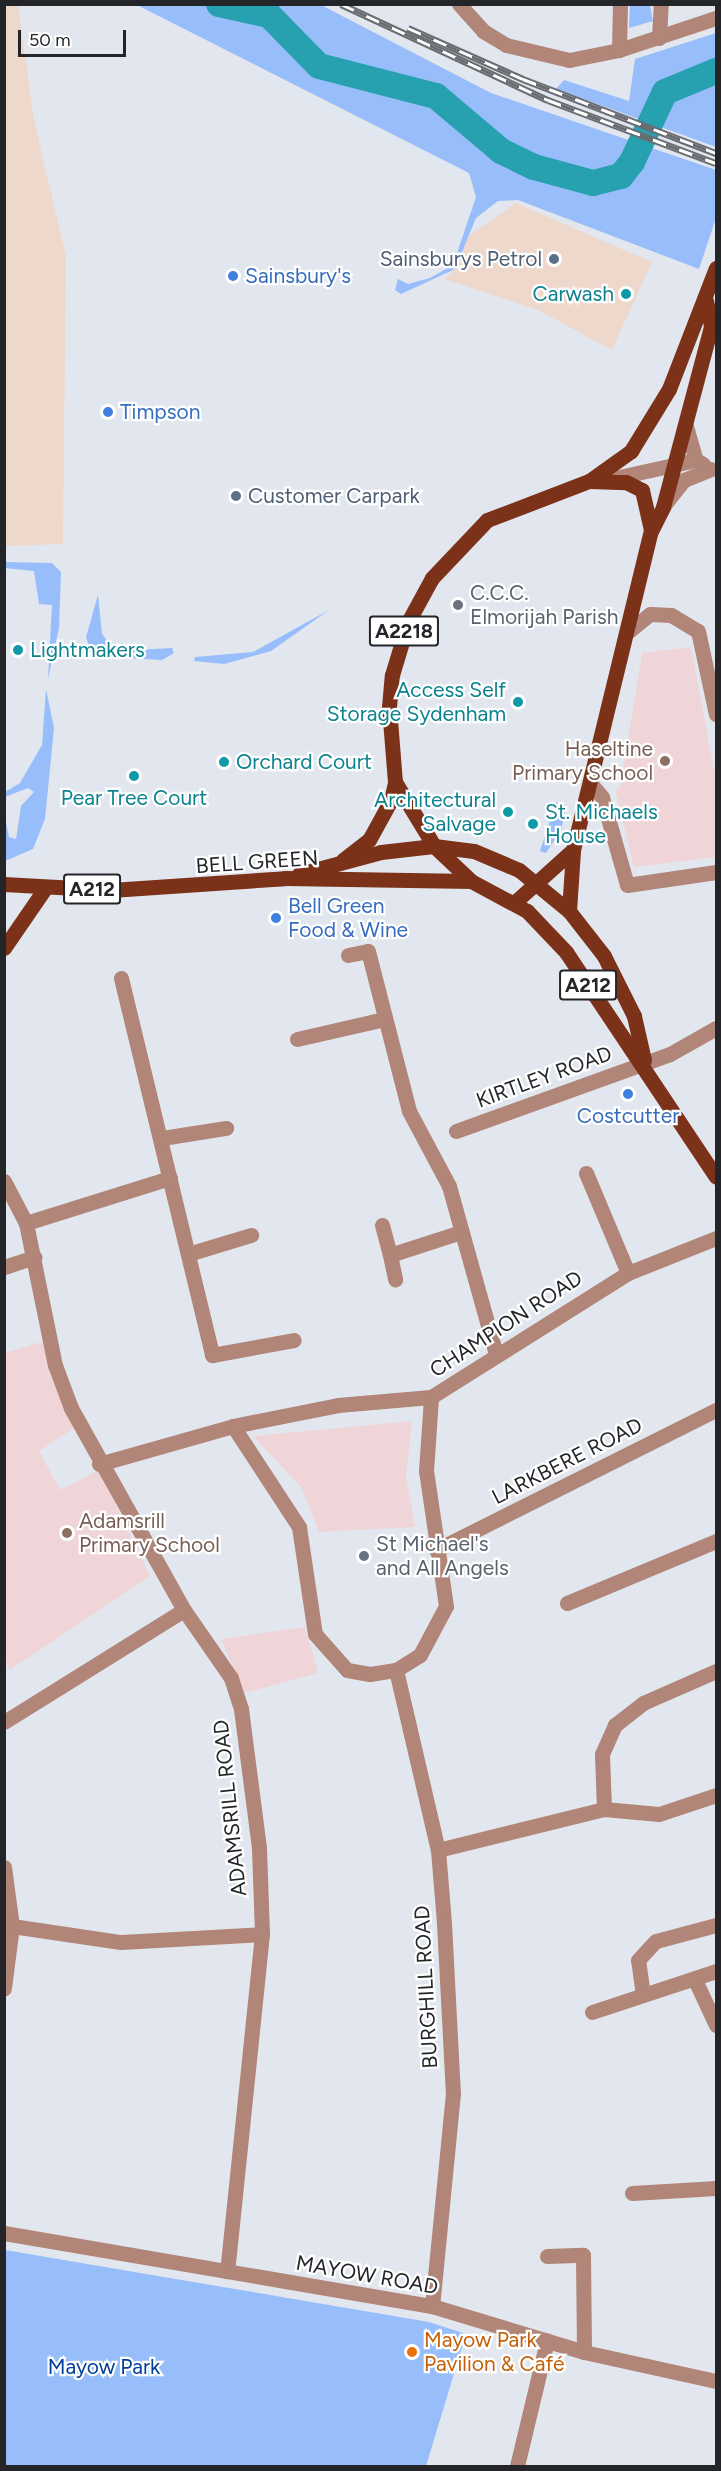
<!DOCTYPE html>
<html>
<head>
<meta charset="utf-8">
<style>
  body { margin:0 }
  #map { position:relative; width:721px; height:2471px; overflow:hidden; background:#e2e7ef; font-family:Figtree,sans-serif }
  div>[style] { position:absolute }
  .commercial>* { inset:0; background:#eed8cb }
  .education>* { inset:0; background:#f0d5d8 }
  .green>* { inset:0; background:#97bdfa }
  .river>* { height:26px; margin:-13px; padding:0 13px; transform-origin:13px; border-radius:13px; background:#27a0af }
  .minor>* { height:15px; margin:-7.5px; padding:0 7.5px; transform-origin:7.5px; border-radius:7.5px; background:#b18577 }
  .major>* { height:15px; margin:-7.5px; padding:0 7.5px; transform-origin:7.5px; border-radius:7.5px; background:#7b3219 }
  .rail>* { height:7px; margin-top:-3.5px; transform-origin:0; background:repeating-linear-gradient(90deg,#fff 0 14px,#696c71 0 28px); box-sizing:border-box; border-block:2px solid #696c71 }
  .dots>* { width:16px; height:16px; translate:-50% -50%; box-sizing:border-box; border:3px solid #fff; border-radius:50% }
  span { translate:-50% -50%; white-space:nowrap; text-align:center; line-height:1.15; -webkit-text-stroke:4.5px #fff; paint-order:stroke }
  .shield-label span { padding:2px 4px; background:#fff; border:2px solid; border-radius:4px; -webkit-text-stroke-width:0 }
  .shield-label { font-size:20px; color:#232528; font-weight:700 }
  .service-label { font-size:21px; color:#4e5e75 }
  .right { translate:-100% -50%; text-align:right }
  .left { translate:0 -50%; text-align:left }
  .shop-label { font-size:21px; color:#366cbe }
  .culture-label { font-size:21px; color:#0d838f }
  .worship-label { font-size:21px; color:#5b616d }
  .education-label { font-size:21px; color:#785e54 }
  .street-label { font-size:21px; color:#232528 }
  .food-label { font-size:21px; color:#c56008 }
  .park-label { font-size:21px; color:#003f99 }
  .frame { position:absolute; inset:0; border:6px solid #232528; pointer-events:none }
  .scale { position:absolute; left:18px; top:30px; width:108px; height:27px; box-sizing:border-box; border:3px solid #232528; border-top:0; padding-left:8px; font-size:18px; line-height:21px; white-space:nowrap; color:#232528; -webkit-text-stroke:4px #fff; paint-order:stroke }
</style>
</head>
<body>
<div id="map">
  <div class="commercial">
    <div style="clip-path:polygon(4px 5px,18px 5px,34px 120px,66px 256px,63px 544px,5px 546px)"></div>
    <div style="clip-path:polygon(516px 203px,652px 262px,612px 350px,538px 310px,444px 279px,455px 269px,467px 237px)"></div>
  </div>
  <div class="education">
    <div style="clip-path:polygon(691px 647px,716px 781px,716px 857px,634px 867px,615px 789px,620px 788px,642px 653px)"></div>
    <div style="clip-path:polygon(45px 1341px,74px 1428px,39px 1451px,60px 1490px,99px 1470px,150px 1576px,10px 1670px,4px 1660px,4px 1353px)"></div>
    <div style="clip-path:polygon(412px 1421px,406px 1476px,415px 1527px,319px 1532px,301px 1487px,253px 1436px)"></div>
    <div style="clip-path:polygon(305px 1627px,318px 1673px,245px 1693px,221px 1639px)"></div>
  </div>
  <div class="green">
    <div style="clip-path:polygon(137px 5px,321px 5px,491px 93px,716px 170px,716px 218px,699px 269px,518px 200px,498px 201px,476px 218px,455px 269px,401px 294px,395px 290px,398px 279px,408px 284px,430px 278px,446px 269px,457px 253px,476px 197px,469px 173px)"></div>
    <div style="clip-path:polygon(630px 5px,650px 5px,653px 21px,629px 28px)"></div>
    <div style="clip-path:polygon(716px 33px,716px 147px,556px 89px,564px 80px,629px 101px,635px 59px)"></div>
    <div style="clip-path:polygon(4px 562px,52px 563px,61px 572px,59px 628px,48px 679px,52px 605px,39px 604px,34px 571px,5px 568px)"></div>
    <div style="clip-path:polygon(98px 595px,102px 634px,115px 651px,172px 648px,174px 653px,162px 660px,92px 656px,86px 637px)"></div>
    <div style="clip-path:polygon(329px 610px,271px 651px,224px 664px,194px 661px,195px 657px,253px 652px)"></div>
    <div style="clip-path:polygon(46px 689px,54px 728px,45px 819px,33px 849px,5px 861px,5px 817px,9px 837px,16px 839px,21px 806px,34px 792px,28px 788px,5px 797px,5px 792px,20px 783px,42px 745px)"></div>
    <div style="clip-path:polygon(556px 802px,567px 806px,561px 830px,546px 853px,540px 851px)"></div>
    <div style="clip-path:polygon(5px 2250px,429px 2322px,466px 2334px,426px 2466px,5px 2466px)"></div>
  </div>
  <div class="river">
    <div style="left:219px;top:4px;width:51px;rotate:12.4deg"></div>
    <div style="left:269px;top:15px;width:71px;rotate:45.6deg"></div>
    <div style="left:319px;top:66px;width:121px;rotate:14.4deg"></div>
    <div style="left:436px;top:96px;width:85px;rotate:40.2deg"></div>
    <div style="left:501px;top:151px;width:37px;rotate:26deg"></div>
    <div style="left:534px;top:167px;width:61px;rotate:15.2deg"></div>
    <div style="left:593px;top:183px;width:29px;rotate:-14deg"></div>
    <div style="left:621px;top:176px;width:18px;rotate:-52deg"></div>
    <div style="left:632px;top:162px;width:77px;rotate:-64.8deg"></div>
    <div style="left:665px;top:92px;width:55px;rotate:-22.4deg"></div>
  </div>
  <div class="minor">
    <div style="left:459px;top:4px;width:36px;rotate:48deg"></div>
    <div style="left:483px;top:31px;width:27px;rotate:31deg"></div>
    <div style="left:506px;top:45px;width:65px;rotate:13.4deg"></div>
    <div style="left:569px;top:60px;width:51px;rotate:-11.3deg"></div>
    <div style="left:619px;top:50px;width:102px;rotate:-18.3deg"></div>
    <div style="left:659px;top:38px;width:34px;rotate:-87deg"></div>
    <div style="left:619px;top:50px;width:46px;rotate:-88.8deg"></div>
    <div style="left:686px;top:426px;width:35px;rotate:74deg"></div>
    <div style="left:696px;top:460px;width:8px;rotate:30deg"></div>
    <div style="left:610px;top:479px;width:88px;rotate:-12.5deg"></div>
    <div style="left:665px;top:504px;width:31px;rotate:-52deg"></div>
    <div style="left:684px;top:480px;width:29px;rotate:-22deg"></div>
    <div style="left:629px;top:631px;width:27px;rotate:-39deg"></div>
    <div style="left:650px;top:614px;width:21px;rotate:3deg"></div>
    <div style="left:671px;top:615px;width:31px;rotate:31deg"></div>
    <div style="left:698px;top:631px;width:85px;rotate:77.8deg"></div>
    <div style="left:590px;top:783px;width:18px;rotate:49deg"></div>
    <div style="left:602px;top:797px;width:91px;rotate:74.1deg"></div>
    <div style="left:627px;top:885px;width:90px;rotate:-8.3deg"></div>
    <div style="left:348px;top:955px;width:20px;rotate:-11deg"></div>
    <div style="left:368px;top:951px;width:165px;rotate:75.6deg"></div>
    <div style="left:409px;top:1111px;width:85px;rotate:61.9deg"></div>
    <div style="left:449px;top:1186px;width:174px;rotate:74.4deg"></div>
    <div style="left:121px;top:978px;width:388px;rotate:76.4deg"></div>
    <div style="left:212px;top:1355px;width:83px;rotate:-10.4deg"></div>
    <div style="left:297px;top:1039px;width:89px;rotate:-12.9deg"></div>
    <div style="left:456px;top:1131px;width:227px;rotate:-19.8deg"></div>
    <div style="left:670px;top:1054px;width:53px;rotate:-29.5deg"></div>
    <div style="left:162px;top:1138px;width:65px;rotate:-8.9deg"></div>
    <div style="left:586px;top:1173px;width:108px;rotate:67.2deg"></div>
    <div style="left:4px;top:1181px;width:47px;rotate:62.4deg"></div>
    <div style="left:26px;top:1223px;width:145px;rotate:78.5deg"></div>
    <div style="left:55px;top:1365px;width:46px;rotate:69.6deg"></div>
    <div style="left:71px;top:1408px;width:231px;rotate:60.8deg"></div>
    <div style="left:184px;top:1610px;width:83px;rotate:55.3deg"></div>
    <div style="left:231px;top:1678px;width:33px;rotate:72deg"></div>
    <div style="left:241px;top:1709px;width:140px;rotate:82.6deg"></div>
    <div style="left:259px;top:1848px;width:86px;rotate:88deg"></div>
    <div style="left:262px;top:1934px;width:339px;rotate:95.9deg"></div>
    <div style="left:26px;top:1223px;width:151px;rotate:-17.4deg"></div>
    <div style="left:382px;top:1225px;width:31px;rotate:75deg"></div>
    <div style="left:390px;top:1255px;width:75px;rotate:-17.9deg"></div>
    <div style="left:188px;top:1254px;width:66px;rotate:-16.8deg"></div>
    <div style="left:390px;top:1255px;width:25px;rotate:78deg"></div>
    <div style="left:4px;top:1267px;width:32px;rotate:-18deg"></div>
    <div style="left:233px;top:1426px;width:121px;rotate:56.8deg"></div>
    <div style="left:299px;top:1527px;width:108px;rotate:81.5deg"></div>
    <div style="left:315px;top:1634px;width:48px;rotate:48.4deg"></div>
    <div style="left:347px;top:1670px;width:23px;rotate:10deg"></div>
    <div style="left:370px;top:1674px;width:26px;rotate:-9deg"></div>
    <div style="left:396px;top:1670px;width:28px;rotate:-32deg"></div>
    <div style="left:420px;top:1655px;width:55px;rotate:-62deg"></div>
    <div style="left:446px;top:1606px;width:136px;rotate:-98.4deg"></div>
    <div style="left:426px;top:1471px;width:74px;rotate:-86.1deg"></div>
    <div style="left:99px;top:1464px;width:139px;rotate:-15.8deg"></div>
    <div style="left:233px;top:1426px;width:107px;rotate:-11.3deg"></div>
    <div style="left:338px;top:1405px;width:93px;rotate:-4.9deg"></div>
    <div style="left:431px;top:1397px;width:233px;rotate:-32.2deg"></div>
    <div style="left:628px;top:1273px;width:95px;rotate:-21.7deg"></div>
    <div style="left:436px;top:1550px;width:313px;rotate:-26.6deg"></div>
    <div style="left:567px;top:1603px;width:161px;rotate:-22.6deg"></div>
    <div style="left:396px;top:1670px;width:185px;rotate:76.9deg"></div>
    <div style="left:438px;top:1850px;width:73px;rotate:85.3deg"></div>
    <div style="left:444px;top:1923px;width:170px;rotate:87deg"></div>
    <div style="left:453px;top:2093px;width:214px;rotate:95.6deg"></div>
    <div style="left:4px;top:1722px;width:212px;rotate:-31.9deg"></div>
    <div style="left:604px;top:1809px;width:55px;rotate:5.2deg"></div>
    <div style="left:659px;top:1814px;width:60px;rotate:-18.4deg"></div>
    <div style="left:438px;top:1850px;width:171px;rotate:-13.9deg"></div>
    <div style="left:604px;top:1809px;width:55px;rotate:-92.1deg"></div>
    <div style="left:602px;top:1754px;width:32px;rotate:-66deg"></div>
    <div style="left:615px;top:1725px;width:36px;rotate:-38deg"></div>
    <div style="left:643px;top:1703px;width:80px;rotate:-23.7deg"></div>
    <div style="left:4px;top:1867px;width:60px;rotate:82.3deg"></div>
    <div style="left:12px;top:1926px;width:63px;rotate:97.4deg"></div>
    <div style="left:12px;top:1926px;width:110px;rotate:8.4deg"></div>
    <div style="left:121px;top:1942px;width:141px;rotate:-3.2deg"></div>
    <div style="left:695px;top:1980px;width:50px;rotate:65deg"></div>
    <div style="left:643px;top:1995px;width:35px;rotate:-98deg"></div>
    <div style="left:638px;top:1960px;width:26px;rotate:-47deg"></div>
    <div style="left:656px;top:1941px;width:62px;rotate:-14.9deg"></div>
    <div style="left:592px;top:2012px;width:131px;rotate:-18.3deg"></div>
    <div style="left:632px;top:2193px;width:84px;rotate:-3.4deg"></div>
    <div style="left:4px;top:2233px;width:434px;rotate:9.7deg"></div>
    <div style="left:432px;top:2306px;width:159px;rotate:16.8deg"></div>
    <div style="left:584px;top:2352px;width:135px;rotate:12.4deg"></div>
    <div style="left:547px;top:2256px;width:36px;rotate:-2deg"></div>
    <div style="left:583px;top:2255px;width:97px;rotate:89.4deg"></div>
    <div style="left:517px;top:2466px;width:129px;rotate:-76.5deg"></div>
  </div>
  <div class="major">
    <div style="left:589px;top:481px;width:37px;rotate:2deg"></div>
    <div style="left:626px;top:482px;width:18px;rotate:27deg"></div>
    <div style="left:642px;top:490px;width:41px;rotate:77.3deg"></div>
    <div style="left:395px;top:782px;width:75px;rotate:58.6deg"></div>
    <div style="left:434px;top:846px;width:51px;rotate:43.4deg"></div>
    <div style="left:343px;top:860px;width:33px;rotate:-38deg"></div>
    <div style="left:369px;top:840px;width:46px;rotate:-61.2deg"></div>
    <div style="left:391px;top:800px;width:18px;rotate:-77deg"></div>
    <div style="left:395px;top:782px;width:75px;rotate:-94.6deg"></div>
    <div style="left:389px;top:707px;width:32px;rotate:-85deg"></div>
    <div style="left:392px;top:675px;width:55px;rotate:-73.2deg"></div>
    <div style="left:408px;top:622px;width:50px;rotate:-61.4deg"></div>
    <div style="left:432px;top:578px;width:80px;rotate:-46.5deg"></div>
    <div style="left:487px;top:520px;width:109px;rotate:-20.9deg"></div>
    <div style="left:589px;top:481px;width:52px;rotate:-35.5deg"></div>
    <div style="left:631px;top:451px;width:73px;rotate:-58.5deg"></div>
    <div style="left:669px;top:389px;width:130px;rotate:-68.8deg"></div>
    <div style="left:299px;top:874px;width:85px;rotate:-15deg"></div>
    <div style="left:381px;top:852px;width:53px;rotate:-6.5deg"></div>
    <div style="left:434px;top:846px;width:40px;rotate:7.1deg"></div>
    <div style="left:474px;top:851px;width:49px;rotate:22.9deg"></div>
    <div style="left:519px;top:870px;width:65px;rotate:39.4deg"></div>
    <div style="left:569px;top:911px;width:57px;rotate:52.1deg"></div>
    <div style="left:604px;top:956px;width:67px;rotate:63.4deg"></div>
    <div style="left:634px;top:1016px;width:45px;rotate:77.2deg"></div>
    <div style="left:4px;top:884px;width:107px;rotate:3.2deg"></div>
    <div style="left:111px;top:890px;width:174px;rotate:-3.9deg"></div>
    <div style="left:285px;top:878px;width:186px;rotate:0.9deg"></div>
    <div style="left:471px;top:881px;width:64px;rotate:28.2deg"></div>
    <div style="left:527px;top:911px;width:57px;rotate:46.4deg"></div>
    <div style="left:566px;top:952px;width:270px;rotate:56.3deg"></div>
    <div style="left:515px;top:902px;width:78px;rotate:-41.9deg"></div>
    <div style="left:569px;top:911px;width:61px;rotate:-86.2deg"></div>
    <div style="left:573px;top:850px;width:328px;rotate:-76.3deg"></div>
    <div style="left:651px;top:531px;width:27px;rotate:-63deg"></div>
    <div style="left:663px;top:507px;width:187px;rotate:-75.1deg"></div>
    <div style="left:711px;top:326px;width:25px;rotate:-101deg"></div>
    <div style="left:4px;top:948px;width:74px;rotate:-55.5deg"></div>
  </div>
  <div class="rail">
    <div style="left:341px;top:4px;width:228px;rotate:24.9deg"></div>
    <div style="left:548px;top:100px;width:179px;rotate:20.6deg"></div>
    <div style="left:408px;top:28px;width:126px;rotate:23.9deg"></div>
    <div style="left:523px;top:79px;width:207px;rotate:21deg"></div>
  </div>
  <div class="dots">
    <div style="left:554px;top:259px;background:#5c6f8a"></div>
    <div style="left:233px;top:276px;background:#3f7fe0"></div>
    <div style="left:626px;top:294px;background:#0f9aa8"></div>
    <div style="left:108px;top:412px;background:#3f7fe0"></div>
    <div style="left:236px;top:496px;background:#5c6f8a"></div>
    <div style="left:458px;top:605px;background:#6b7280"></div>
    <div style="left:18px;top:650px;background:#0f9aa8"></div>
    <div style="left:518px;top:702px;background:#0f9aa8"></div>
    <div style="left:665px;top:761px;background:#8d6e63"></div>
    <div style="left:224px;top:762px;background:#0f9aa8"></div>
    <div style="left:134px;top:776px;background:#0f9aa8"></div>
    <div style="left:508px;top:812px;background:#0f9aa8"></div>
    <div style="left:533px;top:824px;background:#0f9aa8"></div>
    <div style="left:276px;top:918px;background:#3f7fe0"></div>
    <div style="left:628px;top:1094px;background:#3f7fe0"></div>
    <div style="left:67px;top:1533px;background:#8d6e63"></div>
    <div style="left:364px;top:1556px;background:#6b7280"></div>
    <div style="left:412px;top:2352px;background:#e8710a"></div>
  </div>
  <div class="shield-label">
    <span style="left:404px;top:631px">A2218</span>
    <span style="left:92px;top:889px">A212</span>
    <span style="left:588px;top:985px">A212</span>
  </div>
  <div class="service-label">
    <span class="right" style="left:542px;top:259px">Sainsburys Petrol</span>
    <span class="left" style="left:248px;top:496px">Customer Carpark</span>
  </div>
  <div class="shop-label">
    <span class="left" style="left:245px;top:276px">Sainsbury's</span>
    <span class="left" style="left:120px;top:412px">Timpson</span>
    <span class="left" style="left:288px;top:918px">Bell Green<br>Food &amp; Wine</span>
    <span style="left:628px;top:1116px">Costcutter</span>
  </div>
  <div class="culture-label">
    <span class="right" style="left:614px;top:294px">Carwash</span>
    <span class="left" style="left:30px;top:650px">Lightmakers</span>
    <span class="right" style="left:506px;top:702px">Access Self<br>Storage Sydenham</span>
    <span class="left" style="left:236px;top:762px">Orchard Court</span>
    <span style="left:134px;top:798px">Pear Tree Court</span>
    <span class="right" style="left:496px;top:812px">Architectural<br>Salvage</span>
    <span class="left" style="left:545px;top:824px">St. Michaels<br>House</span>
  </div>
  <div class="worship-label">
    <span class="left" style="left:470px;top:605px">C.C.C.<br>Elmorijah Parish</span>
    <span class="left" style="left:376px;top:1556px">St Michael's<br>and All Angels</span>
  </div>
  <div class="education-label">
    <span class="right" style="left:653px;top:761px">Haseltine<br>Primary School</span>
    <span class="left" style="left:79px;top:1533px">Adamsrill<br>Primary School</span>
  </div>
  <div class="street-label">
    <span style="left:257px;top:862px;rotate:-4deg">BELL GREEN</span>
    <span style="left:544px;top:1077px;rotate:-20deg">KIRTLEY ROAD</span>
    <span style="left:506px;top:1324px;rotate:-33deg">CHAMPION ROAD</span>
    <span style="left:567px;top:1461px;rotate:-27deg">LARKBERE ROAD</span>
    <span style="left:230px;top:1808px;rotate:-96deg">ADAMSRILL ROAD</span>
    <span style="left:426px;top:1987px;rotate:-93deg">BURGHILL ROAD</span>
    <span style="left:367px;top:2275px;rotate:10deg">MAYOW ROAD</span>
  </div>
  <div class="food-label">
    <span class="left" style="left:424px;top:2352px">Mayow Park<br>Pavilion &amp; Café</span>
  </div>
  <div class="park-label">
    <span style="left:104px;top:2367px">Mayow Park</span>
  </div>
  <div class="frame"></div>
  <div class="scale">50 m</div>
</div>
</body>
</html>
